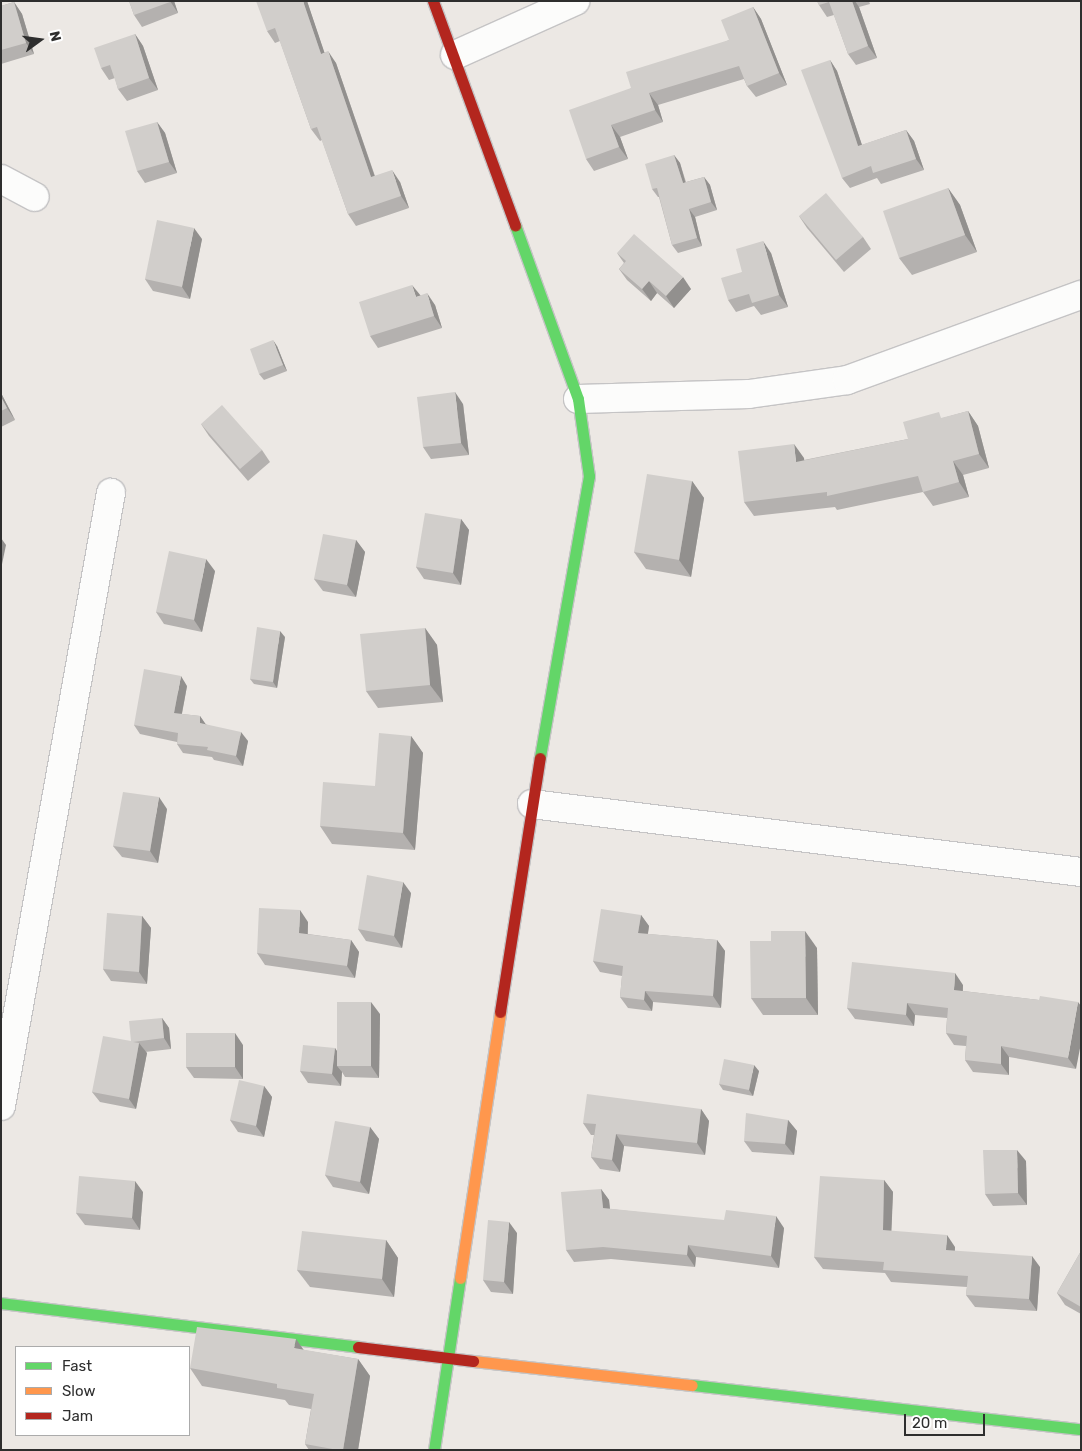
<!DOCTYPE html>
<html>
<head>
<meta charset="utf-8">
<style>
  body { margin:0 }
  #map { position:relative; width:1082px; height:1451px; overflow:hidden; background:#ece8e4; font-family:Rubik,sans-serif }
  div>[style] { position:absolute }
  .roads { filter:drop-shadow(1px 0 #c5c4c5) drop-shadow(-1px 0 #c5c4c5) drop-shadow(0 1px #c5c4c5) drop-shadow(0 -1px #c5c4c5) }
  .street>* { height:28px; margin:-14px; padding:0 14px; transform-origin:14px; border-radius:14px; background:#fcfcfb }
  .fast>* { height:11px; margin:-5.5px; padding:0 5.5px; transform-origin:5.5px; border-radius:5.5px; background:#63d668 }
  .slow>* { height:11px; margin:-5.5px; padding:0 5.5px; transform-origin:5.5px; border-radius:5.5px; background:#ff974d }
  .jam>* { height:11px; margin:-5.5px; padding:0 5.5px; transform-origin:5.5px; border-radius:5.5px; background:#b3261e }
  .wall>* { inset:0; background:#b4b1af }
  .shaded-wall>* { inset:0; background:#92908e }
  .building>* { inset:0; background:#d1cecb }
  span { translate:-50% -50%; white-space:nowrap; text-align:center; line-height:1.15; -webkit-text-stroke:4.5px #fff; paint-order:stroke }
  .frame { position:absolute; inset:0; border:2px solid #2e2e2e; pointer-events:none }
  .legend { position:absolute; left:15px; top:1346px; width:175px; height:90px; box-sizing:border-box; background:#fff; border:1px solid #ababab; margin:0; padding:6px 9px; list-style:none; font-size:15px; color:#2e2e2e }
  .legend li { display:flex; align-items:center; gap:10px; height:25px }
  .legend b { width:25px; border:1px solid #ababab }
  .north { position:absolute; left:15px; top:15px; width:50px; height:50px; -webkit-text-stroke:4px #fff; paint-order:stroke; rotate:76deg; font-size:14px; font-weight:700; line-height:20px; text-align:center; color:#2e2e2e }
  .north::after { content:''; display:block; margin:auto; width:18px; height:22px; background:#2e2e2e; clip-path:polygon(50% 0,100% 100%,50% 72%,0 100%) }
  .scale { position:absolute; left:904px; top:1414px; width:81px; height:22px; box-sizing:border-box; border:2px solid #2e2e2e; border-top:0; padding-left:6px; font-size:15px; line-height:18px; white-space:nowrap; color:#2e2e2e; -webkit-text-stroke:4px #fff; paint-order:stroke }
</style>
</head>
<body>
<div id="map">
  <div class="roads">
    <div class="street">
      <div style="left:455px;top:55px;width:132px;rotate:-24.2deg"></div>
      <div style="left:1px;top:179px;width:38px;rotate:28deg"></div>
      <div style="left:578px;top:399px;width:171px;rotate:-1.7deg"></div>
      <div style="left:749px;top:394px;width:99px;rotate:-8.1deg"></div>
      <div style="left:847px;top:380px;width:249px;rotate:-20deg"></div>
      <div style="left:532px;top:804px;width:553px;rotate:7.06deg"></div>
      <div style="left:1px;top:1106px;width:623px;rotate:-79.83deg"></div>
    </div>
    <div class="fast">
      <div style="left:515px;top:225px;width:185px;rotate:70.1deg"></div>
      <div style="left:578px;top:399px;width:78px;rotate:81.9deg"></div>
      <div style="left:589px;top:476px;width:286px;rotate:99.9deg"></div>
      <div style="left:1px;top:1303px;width:360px;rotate:7deg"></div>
      <div style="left:692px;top:1385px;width:391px;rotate:6.5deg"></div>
      <div style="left:434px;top:1450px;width:174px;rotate:-81.4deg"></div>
    </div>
    <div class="slow">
      <div style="left:460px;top:1278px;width:269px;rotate:-81.4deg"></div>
      <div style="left:473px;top:1361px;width:220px;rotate:6.3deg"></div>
    </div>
    <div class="jam">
      <div style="left:433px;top:1px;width:239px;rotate:69.9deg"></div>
      <div style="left:500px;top:1012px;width:257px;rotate:-81.1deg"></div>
      <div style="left:358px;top:1347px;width:116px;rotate:6.9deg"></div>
    </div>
  </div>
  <div class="wall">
    <div style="clip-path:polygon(129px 1px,174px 1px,178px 13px,142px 27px,134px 15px)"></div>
    <div style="clip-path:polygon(307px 1px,324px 52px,336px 63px,375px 176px,400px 182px,409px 208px,356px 226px,348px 214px,322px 140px,320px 141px,311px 129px,280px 41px,275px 43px,267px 31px)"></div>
    <div style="clip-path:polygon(817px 1px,869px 1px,870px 4px,859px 7px,877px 58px,856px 65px,848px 54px,834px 15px,827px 17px,819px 5px)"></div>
    <div style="clip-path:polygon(14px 2px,22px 14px,34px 54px,1px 64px,1px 6px)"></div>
    <div style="clip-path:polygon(753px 7px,761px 19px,787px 85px,756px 97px,747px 86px,744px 79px,658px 105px,663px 122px,620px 137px,628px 159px,594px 171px,586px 159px,631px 88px,729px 40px)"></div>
    <div style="clip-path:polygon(135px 34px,143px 46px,158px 90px,127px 101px,118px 89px,115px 78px,109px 80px,101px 68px)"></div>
    <div style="clip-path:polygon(830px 60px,837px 71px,862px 145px,906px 130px,914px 141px,924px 170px,881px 184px,877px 178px,850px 188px,842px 178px)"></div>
    <div style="clip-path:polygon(157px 122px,165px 133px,177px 173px,145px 183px,137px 171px)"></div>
    <div style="clip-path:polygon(674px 155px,680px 163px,686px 182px,704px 177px,710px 185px,717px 210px,695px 217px,702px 246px,678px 253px,672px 245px,659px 197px,658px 197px,652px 189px)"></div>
    <div style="clip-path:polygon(948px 188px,960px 205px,977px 252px,912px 275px,899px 258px)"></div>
    <div style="clip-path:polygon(799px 216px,863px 237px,871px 249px,844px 272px,807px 228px)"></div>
    <div style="clip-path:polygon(202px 239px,190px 299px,153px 291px,145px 279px)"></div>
    <div style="clip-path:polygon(617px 253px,691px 289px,674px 308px,657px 293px,651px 301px,627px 280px,619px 269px,624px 263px)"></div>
    <div style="clip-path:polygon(771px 253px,788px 307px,761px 315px,754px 306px,736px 312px,728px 300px,742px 272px)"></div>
    <div style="clip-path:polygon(420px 296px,435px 305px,442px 328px,378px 348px,370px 336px)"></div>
    <div style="clip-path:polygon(277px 346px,287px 371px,264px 380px,259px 374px)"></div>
    <div style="clip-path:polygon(1px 393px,15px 420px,1px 427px)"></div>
    <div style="clip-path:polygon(463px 404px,469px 455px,431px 459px,423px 447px)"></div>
    <div style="clip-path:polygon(968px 411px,978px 426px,989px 468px,963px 475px,969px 497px,933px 506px,923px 492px,837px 510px,835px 507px,754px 516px,744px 502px,804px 458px,804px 460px,908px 439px,943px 418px)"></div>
    <div style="clip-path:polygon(201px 424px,262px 450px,270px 462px,248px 481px,209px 436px)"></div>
    <div style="clip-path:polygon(692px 481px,704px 498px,691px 577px,646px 569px,634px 552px)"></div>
    <div style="clip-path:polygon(461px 519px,469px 530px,461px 585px,424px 579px,416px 567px)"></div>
    <div style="clip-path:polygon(356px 540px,365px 552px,356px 597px,323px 591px,314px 579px)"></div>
    <div style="clip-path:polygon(215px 571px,202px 632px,164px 624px,156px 612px)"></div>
    <div style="clip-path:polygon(425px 628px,437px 645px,443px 702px,378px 708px,366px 691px)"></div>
    <div style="clip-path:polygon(285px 637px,277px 688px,254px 684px,250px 679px)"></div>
    <div style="clip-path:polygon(187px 686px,182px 714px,200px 716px,205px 724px,248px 741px,243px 766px,214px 760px,212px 757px,183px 753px,177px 744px,177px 742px,140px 734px,134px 725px)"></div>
    <div style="clip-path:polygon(411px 736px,423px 753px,415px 850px,332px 844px,320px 826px,375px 786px)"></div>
    <div style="clip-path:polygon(167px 809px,158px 863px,122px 857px,113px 846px)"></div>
    <div style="clip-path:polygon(411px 893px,402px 948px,366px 941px,358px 929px)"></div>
    <div style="clip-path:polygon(641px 915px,649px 926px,648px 934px,717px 940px,725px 951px,721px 1008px,653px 1002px,652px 1011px,628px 1008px,620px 997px,622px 976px,600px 972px,593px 961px)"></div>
    <div style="clip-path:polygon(142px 916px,151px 928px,147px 984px,111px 981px,103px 969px)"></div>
    <div style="clip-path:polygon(308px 922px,308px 934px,351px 940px,359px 952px,355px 978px,265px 965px,257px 953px)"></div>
    <div style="clip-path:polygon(817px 948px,818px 1015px,763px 1015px,751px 998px)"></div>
    <div style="clip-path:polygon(963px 985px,963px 991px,1039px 1000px,1076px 1069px,1009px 1057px,1009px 1075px,973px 1072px,965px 1060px,966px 1046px,954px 1045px,946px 1033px,947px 1018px,915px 1015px,914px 1026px,855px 1019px,847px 1008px)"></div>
    <div style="clip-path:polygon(380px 1014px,379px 1078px,345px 1077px,342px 1072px,341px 1086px,308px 1083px,300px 1071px,335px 1048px,337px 1052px)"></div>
    <div style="clip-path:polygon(162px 1018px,169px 1028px,171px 1049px,145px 1052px,147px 1053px,136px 1109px,100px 1102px,92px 1092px,131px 1041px)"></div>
    <div style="clip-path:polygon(243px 1045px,243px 1079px,194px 1078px,186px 1067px)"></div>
    <div style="clip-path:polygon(759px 1071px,753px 1096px,723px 1090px,719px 1084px)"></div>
    <div style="clip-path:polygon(264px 1086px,272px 1097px,264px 1137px,238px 1132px,230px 1120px)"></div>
    <div style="clip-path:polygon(701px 1109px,709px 1121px,705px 1155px,624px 1146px,620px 1172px,600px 1169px,591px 1157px,594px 1135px,591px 1135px,583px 1123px)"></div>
    <div style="clip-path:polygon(788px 1120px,797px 1131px,794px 1155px,752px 1152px,744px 1141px)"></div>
    <div style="clip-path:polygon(370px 1127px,379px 1139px,369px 1194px,333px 1187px,325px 1175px)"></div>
    <div style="clip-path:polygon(1026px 1161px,1027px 1205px,993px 1206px,985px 1194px)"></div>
    <div style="clip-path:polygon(884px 1180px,893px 1192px,891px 1231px,955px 1247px,955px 1251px,1040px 1267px,1037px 1311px,975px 1307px,966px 1295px,967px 1287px,891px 1282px,885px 1273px,823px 1269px,814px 1257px)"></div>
    <div style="clip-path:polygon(601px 1189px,609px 1200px,610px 1209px,784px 1228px,779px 1268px,696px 1257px,695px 1267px,611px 1259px,574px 1262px,566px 1250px)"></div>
    <div style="clip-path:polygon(143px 1192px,140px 1230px,85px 1225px,76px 1213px)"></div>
    <div style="clip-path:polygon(517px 1233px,513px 1294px,491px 1292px,483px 1280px)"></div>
    <div style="clip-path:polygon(386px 1240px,398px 1258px,394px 1297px,310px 1287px,297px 1270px)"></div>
    <div style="clip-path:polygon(1081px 1251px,1081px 1314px,1065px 1305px,1057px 1293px)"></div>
    <div style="clip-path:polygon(303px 1350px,358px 1359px,370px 1376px,358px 1450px,309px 1450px,305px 1444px,311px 1409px,289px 1405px,285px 1400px,202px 1386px,190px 1368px)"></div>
  </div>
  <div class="shaded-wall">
    <div style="clip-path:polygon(170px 1px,174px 1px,178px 13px)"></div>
    <div style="clip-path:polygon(303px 1px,307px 1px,329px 66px,321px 54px)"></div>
    <div style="clip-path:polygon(852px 1px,855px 1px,859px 7px,877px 58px,868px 46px)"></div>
    <div style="clip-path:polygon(14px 2px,22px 14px,34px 54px,26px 43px)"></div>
    <div style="clip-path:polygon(753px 7px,761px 19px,787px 85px,779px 73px)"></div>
    <div style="clip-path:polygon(135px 34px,143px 46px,158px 90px,149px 78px)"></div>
    <div style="clip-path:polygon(328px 51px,336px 63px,379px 189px,371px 177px)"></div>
    <div style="clip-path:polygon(830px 60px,837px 71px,866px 157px,858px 146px)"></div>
    <div style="clip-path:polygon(649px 93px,658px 105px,663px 122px,655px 110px)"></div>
    <div style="clip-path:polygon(157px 122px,165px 133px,177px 173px,169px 162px)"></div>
    <div style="clip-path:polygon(611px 125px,620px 137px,628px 159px,619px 147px)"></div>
    <div style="clip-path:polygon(906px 130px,914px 141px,924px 170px,916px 159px)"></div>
    <div style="clip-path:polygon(674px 155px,680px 163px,688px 192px,683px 183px)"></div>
    <div style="clip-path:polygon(392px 170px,400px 182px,409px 208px,401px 196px)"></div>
    <div style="clip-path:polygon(704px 177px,710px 185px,717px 210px,711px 202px)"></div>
    <div style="clip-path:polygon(948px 188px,960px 205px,977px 252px,965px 235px)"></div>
    <div style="clip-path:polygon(689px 209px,695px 217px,702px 246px,697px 238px)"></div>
    <div style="clip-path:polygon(194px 228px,202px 239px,190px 299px,182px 287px)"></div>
    <div style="clip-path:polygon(763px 241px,771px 253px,788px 307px,779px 295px)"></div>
    <div style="clip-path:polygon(683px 277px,691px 289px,674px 308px,666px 296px)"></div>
    <div style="clip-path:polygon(649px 281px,657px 293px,651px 301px,642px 289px)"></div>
    <div style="clip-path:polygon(412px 285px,421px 296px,416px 297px)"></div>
    <div style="clip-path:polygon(427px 293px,435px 305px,442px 328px,434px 316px)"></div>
    <div style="clip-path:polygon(273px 340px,277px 346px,287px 371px,283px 365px)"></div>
    <div style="clip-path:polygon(455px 392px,463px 404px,469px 455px,461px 443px)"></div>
    <div style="clip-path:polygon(1px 393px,15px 420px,7px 408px,1px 397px)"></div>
    <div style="clip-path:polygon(968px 411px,978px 426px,989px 468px,979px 454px)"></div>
    <div style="clip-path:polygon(794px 444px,804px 458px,806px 476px,796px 462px)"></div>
    <div style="clip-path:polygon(953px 461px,963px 475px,969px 497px,959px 482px)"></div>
    <div style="clip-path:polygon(692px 481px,704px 498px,691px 577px,679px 560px)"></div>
    <div style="clip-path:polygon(461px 519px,469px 530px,461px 585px,453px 573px)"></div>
    <div style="clip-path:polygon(1px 538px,6px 545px,1px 569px)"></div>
    <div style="clip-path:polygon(356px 540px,365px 552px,356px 597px,347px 585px)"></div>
    <div style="clip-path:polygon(206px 559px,215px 571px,202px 632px,194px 620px)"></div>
    <div style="clip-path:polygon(425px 628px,437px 645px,443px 702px,430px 685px)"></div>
    <div style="clip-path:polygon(280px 631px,285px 637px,277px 688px,273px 682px)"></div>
    <div style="clip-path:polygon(181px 676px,187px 686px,180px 723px,174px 713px)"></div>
    <div style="clip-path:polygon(200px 716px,207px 726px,200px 723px)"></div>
    <div style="clip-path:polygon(241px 732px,248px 741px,243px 766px,236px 756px)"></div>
    <div style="clip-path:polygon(411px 736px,423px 753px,415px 850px,403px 833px)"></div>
    <div style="clip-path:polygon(159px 797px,167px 809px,158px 863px,150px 851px)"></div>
    <div style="clip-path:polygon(403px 882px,411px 893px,402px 948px,394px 936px)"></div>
    <div style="clip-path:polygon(300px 910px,308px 922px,307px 945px,299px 933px)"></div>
    <div style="clip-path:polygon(641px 915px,649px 926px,646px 945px,638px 933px)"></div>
    <div style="clip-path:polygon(142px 916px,151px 928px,147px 984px,139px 972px)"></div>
    <div style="clip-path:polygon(805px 931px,817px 948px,818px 1015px,806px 998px)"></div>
    <div style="clip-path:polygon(351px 940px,359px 952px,355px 978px,347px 966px)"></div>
    <div style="clip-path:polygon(717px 940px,725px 951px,721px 1008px,713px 996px)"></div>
    <div style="clip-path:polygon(955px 973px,963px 985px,962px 1001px,954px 990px)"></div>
    <div style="clip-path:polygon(645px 991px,653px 1002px,652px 1011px,644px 1000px)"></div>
    <div style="clip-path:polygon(371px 1002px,380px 1014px,379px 1078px,371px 1066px)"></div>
    <div style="clip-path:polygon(1078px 1002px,1081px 1006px,1081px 1043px,1076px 1069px,1068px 1058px)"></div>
    <div style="clip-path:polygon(907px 1003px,915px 1015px,914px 1026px,906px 1015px)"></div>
    <div style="clip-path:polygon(162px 1018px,169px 1028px,171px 1049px,164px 1038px)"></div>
    <div style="clip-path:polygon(235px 1033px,243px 1045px,243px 1079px,235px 1067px)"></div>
    <div style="clip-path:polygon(139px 1043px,147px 1053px,136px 1109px,129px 1099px)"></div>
    <div style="clip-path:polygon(1001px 1046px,1009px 1057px,1009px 1075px,1001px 1064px)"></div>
    <div style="clip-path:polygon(335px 1048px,343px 1060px,337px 1066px,342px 1072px,341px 1086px,332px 1074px)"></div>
    <div style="clip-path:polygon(754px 1065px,759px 1071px,753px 1096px,749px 1090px)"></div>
    <div style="clip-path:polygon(264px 1086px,272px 1097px,264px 1137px,256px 1126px)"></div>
    <div style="clip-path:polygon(701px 1109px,709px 1121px,705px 1155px,697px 1143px)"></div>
    <div style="clip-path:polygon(788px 1120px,797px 1131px,794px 1155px,785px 1144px)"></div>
    <div style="clip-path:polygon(370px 1127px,379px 1139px,369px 1194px,360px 1182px)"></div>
    <div style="clip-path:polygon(616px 1134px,624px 1146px,620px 1172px,612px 1160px)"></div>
    <div style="clip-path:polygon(1017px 1150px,1026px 1161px,1027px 1205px,1018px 1193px)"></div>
    <div style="clip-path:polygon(884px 1180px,893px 1192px,891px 1242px,883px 1230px)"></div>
    <div style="clip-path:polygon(135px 1181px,143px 1192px,140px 1230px,132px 1218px)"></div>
    <div style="clip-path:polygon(601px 1189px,609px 1200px,611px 1220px,603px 1208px)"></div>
    <div style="clip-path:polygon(776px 1216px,784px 1228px,779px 1268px,771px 1256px)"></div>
    <div style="clip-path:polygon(509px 1222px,517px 1233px,513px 1294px,504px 1282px)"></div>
    <div style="clip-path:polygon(947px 1235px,955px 1247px,954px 1262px,946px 1250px)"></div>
    <div style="clip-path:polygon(386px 1240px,398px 1258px,394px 1297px,382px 1279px)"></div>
    <div style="clip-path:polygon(688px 1245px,696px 1257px,695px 1267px,687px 1255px)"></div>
    <div style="clip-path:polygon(1032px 1256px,1040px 1267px,1037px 1311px,1029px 1299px)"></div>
    <div style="clip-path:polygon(296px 1339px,308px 1356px,294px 1348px)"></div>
    <div style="clip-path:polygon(358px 1359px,370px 1376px,358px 1450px,343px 1450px)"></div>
  </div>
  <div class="building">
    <div style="clip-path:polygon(129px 1px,170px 1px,170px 2px,134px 15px)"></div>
    <div style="clip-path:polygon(256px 1px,303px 1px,321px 54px,328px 51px,371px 177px,392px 170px,401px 196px,348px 214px,317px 127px,311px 129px,275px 28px,267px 31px)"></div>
    <div style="clip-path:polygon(817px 1px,852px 1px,868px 46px,848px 54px,829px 2px,819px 5px)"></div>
    <div style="clip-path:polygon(14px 2px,26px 43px,1px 50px,1px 6px)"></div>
    <div style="clip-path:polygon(753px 7px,779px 73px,747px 86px,739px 66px,649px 93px,655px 110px,611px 125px,619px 147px,586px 159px,569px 110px,631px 88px,626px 72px,729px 40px,721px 20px)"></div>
    <div style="clip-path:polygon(135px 34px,149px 78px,118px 89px,110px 65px,101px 68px,94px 48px)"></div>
    <div style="clip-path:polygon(830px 60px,858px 146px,906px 130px,916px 159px,873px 173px,871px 166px,842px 178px,801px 70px)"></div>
    <div style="clip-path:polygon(157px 122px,169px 162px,137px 171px,125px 131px)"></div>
    <div style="clip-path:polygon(674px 155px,683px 183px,704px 177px,711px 202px,689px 209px,697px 238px,672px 245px,657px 188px,652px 189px,645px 164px)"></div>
    <div style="clip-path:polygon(948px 188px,965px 235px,899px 258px,883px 211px)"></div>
    <div style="clip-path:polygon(826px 193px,863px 237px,836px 260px,799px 216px)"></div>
    <div style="clip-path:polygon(157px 220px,194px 228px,182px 287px,145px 279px)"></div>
    <div style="clip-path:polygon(634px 234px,683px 277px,666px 296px,649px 281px,642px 289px,619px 269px,626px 261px,617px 253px)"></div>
    <div style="clip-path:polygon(763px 241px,779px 295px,752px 303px,749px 294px,728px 300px,721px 278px,742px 272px,736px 249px)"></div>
    <div style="clip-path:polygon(412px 285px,416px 297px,427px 293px,434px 316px,370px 336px,359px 302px)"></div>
    <div style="clip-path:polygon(273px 340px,283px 365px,259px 374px,250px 349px)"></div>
    <div style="clip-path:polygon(455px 392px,461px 443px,423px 447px,417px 397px)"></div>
    <div style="clip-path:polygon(1px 397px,7px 408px,1px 411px)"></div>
    <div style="clip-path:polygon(222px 405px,262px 450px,240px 469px,201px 424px)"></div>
    <div style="clip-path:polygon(968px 411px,979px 454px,953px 461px,959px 482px,923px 492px,918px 476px,827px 496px,827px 492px,744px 502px,738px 451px,794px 444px,796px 462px,908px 439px,903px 422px,939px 412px,941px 418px)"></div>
    <div style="clip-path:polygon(647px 474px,692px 481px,679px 560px,634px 552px)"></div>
    <div style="clip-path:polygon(425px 513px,461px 519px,453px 573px,416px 567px)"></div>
    <div style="clip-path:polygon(323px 534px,356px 540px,347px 585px,314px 579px)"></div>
    <div style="clip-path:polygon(169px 551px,206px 559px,194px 620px,156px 612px)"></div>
    <div style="clip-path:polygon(257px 627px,280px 631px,273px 682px,250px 679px)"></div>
    <div style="clip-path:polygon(425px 628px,430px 685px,366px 691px,360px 634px)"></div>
    <div style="clip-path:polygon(144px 669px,181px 676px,174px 713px,200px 716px,200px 723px,241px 732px,236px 756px,207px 750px,208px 747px,177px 744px,178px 733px,134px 725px)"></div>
    <div style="clip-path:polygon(379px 733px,411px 736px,403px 833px,320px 826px,323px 782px,375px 786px)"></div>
    <div style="clip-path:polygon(123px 792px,159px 797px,150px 851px,113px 846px)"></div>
    <div style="clip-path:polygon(367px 875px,403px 882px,394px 936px,358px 929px)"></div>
    <div style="clip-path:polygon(259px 908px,300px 910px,299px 933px,351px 940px,347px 966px,257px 953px)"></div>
    <div style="clip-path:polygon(601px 909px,641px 915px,638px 933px,717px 940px,713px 996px,645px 991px,644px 1000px,620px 997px,623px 966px,593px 961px)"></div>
    <div style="clip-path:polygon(107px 913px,142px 916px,139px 972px,103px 969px)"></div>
    <div style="clip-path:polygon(771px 931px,805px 931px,806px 998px,751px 998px,750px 941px,771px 941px)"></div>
    <div style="clip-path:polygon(852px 962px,955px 973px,954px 990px,1039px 1000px,1040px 996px,1078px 1002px,1068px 1058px,1001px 1046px,1001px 1064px,965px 1060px,967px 1036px,946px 1033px,948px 1008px,907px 1003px,906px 1015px,847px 1008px)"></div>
    <div style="clip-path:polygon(337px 1002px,371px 1002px,371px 1066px,337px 1066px)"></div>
    <div style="clip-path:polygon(162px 1018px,164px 1038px,133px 1042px,139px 1043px,129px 1099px,92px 1092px,103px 1036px,131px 1041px,129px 1021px)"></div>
    <div style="clip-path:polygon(186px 1033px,235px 1033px,235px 1067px,186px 1067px)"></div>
    <div style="clip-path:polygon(303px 1045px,335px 1048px,332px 1074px,300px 1071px)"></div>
    <div style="clip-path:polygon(724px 1059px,754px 1065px,749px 1090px,719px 1084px)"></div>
    <div style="clip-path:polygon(239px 1080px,264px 1086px,256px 1126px,230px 1120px)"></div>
    <div style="clip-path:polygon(587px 1094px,701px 1109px,697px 1143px,616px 1134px,612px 1160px,591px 1157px,596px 1124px,583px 1123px)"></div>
    <div style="clip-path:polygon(746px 1113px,788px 1120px,785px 1144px,744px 1141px)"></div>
    <div style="clip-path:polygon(335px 1121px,370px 1127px,360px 1182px,325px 1175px)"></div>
    <div style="clip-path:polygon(983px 1150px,1017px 1150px,1018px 1193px,985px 1194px)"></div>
    <div style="clip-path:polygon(79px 1176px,135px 1181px,132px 1218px,76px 1213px)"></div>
    <div style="clip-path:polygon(820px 1176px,884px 1180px,883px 1230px,947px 1235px,946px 1250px,1032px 1256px,1029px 1299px,966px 1295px,968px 1276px,883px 1270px,884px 1262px,814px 1257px)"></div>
    <div style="clip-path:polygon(601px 1189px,603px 1208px,724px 1220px,726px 1210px,776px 1216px,771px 1256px,688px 1245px,687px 1255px,603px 1247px,566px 1250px,561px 1192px)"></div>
    <div style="clip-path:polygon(488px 1220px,509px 1222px,504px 1282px,483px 1280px)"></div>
    <div style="clip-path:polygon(302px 1231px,386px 1240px,382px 1279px,297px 1270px)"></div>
    <div style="clip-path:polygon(1081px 1251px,1081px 1307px,1057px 1293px)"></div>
    <div style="clip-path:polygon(197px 1327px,296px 1339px,294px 1348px,358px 1359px,343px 1450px,338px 1450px,305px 1444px,314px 1394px,277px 1388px,277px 1384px,190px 1368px)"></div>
  </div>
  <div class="frame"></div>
  <ul class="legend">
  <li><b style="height:6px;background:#63d668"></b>Fast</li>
  <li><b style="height:6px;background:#ff974d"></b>Slow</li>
  <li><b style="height:6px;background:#b3261e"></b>Jam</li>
  </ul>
  <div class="north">N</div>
  <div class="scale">20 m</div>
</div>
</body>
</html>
